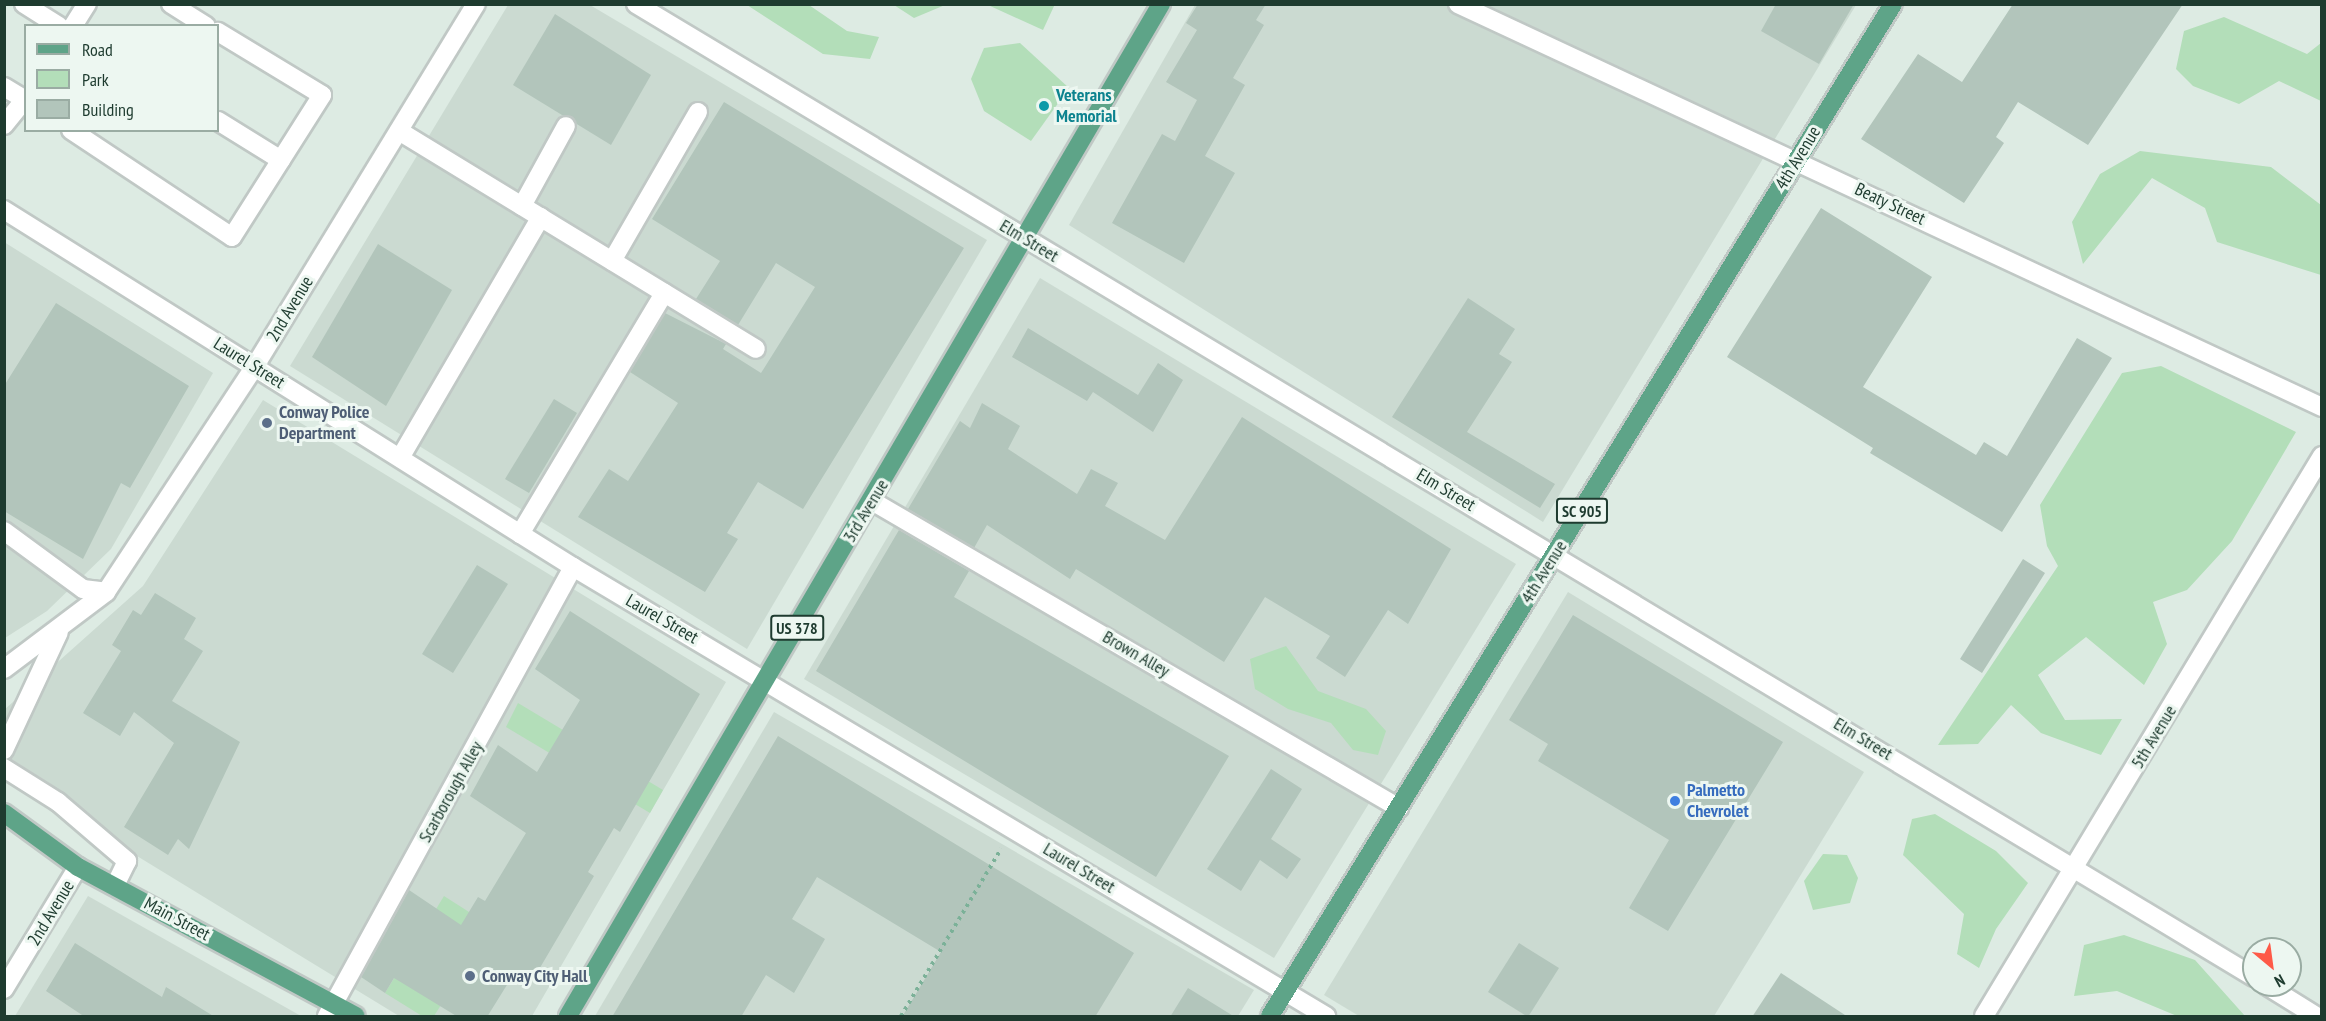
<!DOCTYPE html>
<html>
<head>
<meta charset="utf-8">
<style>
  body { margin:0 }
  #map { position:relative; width:2326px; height:1021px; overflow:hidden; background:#ddebe3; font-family:"PT Sans Narrow",sans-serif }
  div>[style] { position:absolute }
  .built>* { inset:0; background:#cbdad1 }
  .green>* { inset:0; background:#b3deb9 }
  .building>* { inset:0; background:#b2c5bb }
  .path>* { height:4px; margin-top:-2px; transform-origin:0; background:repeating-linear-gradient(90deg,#7bb198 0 3px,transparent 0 7.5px) }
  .roads { filter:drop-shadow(2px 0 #c0c8c5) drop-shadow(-2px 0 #c0c8c5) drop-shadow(0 2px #c0c8c5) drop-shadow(0 -2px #c0c8c5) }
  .minor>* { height:18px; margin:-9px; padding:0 9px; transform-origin:9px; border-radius:9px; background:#fff }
  .major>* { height:18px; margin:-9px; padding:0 9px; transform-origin:9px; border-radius:9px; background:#5ea488 }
  .dots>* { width:16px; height:16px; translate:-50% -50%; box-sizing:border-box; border:3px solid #edf7f1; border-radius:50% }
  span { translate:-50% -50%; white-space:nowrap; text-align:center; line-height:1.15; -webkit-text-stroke:6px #edf7f1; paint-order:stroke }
  .shield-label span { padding:2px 4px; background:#edf7f1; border:2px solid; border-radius:4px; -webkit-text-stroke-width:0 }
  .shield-label { font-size:16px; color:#1e3b2f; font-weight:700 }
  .culture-label { font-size:18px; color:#0d838f; font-weight:700 }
  .left { translate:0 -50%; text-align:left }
  .street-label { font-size:18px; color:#1e3b2f }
  .service-label { font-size:18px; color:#4e5e75; font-weight:700 }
  .shop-label { font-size:18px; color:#366cbe; font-weight:700 }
  .frame { position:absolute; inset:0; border:6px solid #1e3b2f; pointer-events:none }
  .legend { position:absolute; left:24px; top:24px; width:195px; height:108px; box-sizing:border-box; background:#edf7f1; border:2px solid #9aaca3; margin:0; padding:8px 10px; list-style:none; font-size:18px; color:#1e3b2f }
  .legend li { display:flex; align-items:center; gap:12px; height:30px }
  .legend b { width:30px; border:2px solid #9aaca3 }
  .north { position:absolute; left:2242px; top:937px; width:60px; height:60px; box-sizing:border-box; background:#edf7f1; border:2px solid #9aaca3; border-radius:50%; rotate:151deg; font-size:16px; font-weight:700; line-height:24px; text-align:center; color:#1e3b2f }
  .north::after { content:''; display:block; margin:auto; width:21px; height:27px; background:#fe5a48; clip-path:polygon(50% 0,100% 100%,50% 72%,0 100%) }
</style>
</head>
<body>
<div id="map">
  <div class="built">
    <div style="clip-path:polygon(508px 5px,590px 5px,987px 240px,747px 649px,290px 366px)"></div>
    <div style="clip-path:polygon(1195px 5px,1856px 5px,1543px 522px,1069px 225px)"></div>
    <div style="clip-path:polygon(4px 242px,213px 373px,111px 549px,47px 611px,5px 638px)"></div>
    <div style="clip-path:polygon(1040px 278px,1516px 564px,1274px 958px,804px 679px)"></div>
    <div style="clip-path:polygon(263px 400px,726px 682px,532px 1016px,399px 1016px,83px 823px,5px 768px,4px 710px,143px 586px)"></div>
    <div style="clip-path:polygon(1568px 592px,1864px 772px,1714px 1016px,1359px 1016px,1324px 995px)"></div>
    <div style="clip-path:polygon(774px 712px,1254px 990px,1238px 1016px,595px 1016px)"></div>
    <div style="clip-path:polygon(88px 896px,301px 1016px,15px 1016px)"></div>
  </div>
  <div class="green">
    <div style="clip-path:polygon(1055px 4px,1043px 30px,988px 5px,988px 4px)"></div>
    <div style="clip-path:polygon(747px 5px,809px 5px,847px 31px,879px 37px,870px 59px,823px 54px)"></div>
    <div style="clip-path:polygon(894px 5px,945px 5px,914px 18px)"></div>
    <div style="clip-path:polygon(2224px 17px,2307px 54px,2321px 43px,2321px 101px,2279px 81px,2239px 104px,2193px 86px,2176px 69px,2184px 31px)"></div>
    <div style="clip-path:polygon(1020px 43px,1069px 88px,1031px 141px,984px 111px,971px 79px,984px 48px)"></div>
    <div style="clip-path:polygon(2140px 151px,2271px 167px,2321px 205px,2321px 275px,2217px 242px,2205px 208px,2152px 178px,2083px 264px,2072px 222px,2100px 174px)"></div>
    <div style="clip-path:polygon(2161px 366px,2296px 432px,2232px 541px,2187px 590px,2153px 602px,2167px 644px,2144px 685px,2086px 637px,2038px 675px,2065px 720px,2122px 719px,2101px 755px,2041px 733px,2011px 705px,1978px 744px,1938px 745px,2058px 566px,2047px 546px,2040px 505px,2122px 373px)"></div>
    <div style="clip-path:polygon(1286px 646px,1318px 691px,1366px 709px,1386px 731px,1378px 755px,1353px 750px,1331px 723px,1288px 709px,1255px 689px,1250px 659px)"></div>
    <div style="clip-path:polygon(518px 703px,663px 790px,650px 813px,506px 727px)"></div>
    <div style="clip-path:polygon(1935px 814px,1996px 851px,2028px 883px,1996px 929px,1979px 968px,1957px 954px,1964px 914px,1903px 855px,1912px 819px)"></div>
    <div style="clip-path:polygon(1823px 854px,1847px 855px,1858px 878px,1850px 903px,1813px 910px,1804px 881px)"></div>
    <div style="clip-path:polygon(444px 896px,491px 926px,434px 1016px,422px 1016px,385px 993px)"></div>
    <div style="clip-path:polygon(2124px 935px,2195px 960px,2245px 1016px,2177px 1016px,2117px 991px,2074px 996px,2084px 945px)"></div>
  </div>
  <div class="building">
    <div style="clip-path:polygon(1198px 4px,1266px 4px,1256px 20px,1264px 25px,1233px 78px,1245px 85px,1205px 156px,1235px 173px,1184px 263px,1112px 223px,1162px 134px,1175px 141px,1197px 100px,1166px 82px,1197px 30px,1186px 23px)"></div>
    <div style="clip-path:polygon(1776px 4px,1854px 4px,1819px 64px,1761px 31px)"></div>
    <div style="clip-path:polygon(2013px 4px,2183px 4px,2088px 145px,2018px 102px,1996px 137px,2004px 143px,1964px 203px,1861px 139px,1918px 54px,1962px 82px)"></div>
    <div style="clip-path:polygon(555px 14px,651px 75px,611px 145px,513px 85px)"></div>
    <div style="clip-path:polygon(724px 102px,964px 248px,803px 509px,758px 482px,727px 533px,738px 539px,705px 592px,578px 517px,609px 469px,628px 481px,678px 403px,630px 372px,665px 313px,726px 344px,723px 349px,761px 373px,815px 287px,776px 263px,738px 325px,696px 299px,720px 261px,652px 219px)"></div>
    <div style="clip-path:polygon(1821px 208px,1932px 277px,1863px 387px,1976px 455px,1984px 442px,2007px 456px,2077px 338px,2112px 358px,2002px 532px,1870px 453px,1873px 448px,1727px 357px)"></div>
    <div style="clip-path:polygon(378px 244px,452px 290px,386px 406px,312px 357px)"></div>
    <div style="clip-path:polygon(1468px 298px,1515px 329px,1499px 354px,1512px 362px,1467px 432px,1555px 484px,1540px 508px,1392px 417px)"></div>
    <div style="clip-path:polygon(56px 303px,189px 386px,130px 488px,121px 483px,83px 559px,4px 511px,4px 386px)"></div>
    <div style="clip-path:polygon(1028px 328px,1138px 395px,1158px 363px,1183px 380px,1153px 432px,1093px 392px,1087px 401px,1012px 357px)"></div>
    <div style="clip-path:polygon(554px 399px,577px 413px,529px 493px,505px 479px)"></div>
    <div style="clip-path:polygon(982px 403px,1020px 426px,1008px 449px,1077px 494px,1091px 469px,1118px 483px,1105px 506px,1165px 540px,1242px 417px,1451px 549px,1408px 624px,1388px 610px,1345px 677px,1316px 658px,1330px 636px,1265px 597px,1224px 662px,1076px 569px,1070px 579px,987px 525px,974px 548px,908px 509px,960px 421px,970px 428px)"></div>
    <div style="clip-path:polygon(899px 530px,969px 571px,954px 597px,1229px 756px,1156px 877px,816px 671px)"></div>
    <div style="clip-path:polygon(2023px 559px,2045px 573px,1982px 673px,1960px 659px)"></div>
    <div style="clip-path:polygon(477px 565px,508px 584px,453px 673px,422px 654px)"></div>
    <div style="clip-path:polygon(155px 593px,196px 618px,184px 639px,203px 651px,172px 701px,240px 742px,189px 849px,178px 839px,168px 855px,124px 827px,174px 743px,134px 712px,120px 736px,83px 713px,121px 651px,112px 645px,133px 610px,141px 615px)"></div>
    <div style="clip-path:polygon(570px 611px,700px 694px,620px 832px,614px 828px,588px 872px,594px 876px,531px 983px,515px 972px,487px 1017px,458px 1017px,394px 978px,385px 993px,361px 977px,409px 890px,461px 925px,478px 897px,485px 901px,526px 833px,470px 796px,498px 745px,537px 772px,580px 700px,535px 669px)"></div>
    <div style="clip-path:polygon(1573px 615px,1783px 742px,1668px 931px,1629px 908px,1669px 840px,1538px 761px,1548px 744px,1509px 720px)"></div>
    <div style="clip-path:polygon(778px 736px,1134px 953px,1095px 1017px,902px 1017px,941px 952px,817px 877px,792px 919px,825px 939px,794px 993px,766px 975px,741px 1017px,612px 1017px)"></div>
    <div style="clip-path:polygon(1271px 769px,1302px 789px,1271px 839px,1301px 859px,1287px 879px,1260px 860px,1241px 891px,1207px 869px)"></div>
    <div style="clip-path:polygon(75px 943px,162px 997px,166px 987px,215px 1017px,85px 1017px,46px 991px)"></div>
    <div style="clip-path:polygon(1519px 943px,1559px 968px,1528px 1017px,1488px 992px)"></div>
    <div style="clip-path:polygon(1781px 973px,1848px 1017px,1752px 1017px)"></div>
    <div style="clip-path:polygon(1188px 988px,1235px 1017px,1170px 1017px)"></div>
  </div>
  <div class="path">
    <div style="left:901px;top:1016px;width:195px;rotate:-59.1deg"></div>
  </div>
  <div class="roads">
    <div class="minor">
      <div style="left:24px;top:4px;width:41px;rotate:32.2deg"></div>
      <div style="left:171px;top:4px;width:41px;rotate:32.2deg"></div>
      <div style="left:636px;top:4px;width:1888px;rotate:31.02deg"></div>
      <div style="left:1458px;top:4px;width:953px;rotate:25.01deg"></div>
      <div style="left:73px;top:26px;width:26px;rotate:-58deg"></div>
      <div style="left:4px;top:87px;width:26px;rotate:31deg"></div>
      <div style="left:218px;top:121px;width:74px;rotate:31.8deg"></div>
      <div style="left:4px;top:125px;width:35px;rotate:-51deg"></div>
      <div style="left:71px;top:130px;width:193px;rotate:33.6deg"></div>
      <div style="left:232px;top:237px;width:168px;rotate:-57.6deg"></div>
      <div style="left:322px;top:95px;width:122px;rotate:-148.8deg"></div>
      <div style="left:399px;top:131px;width:418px;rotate:31.4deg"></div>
      <div style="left:522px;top:206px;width:91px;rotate:-61.2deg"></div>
      <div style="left:4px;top:210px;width:672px;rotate:32.1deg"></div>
      <div style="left:573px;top:567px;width:877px;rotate:30.81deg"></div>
      <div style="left:612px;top:261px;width:172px;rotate:-60deg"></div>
      <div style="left:400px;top:458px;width:279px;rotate:-59.7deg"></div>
      <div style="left:872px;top:501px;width:610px;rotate:30.22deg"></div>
      <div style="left:4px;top:531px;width:98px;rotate:36.3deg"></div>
      <div style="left:83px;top:589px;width:23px;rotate:7deg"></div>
      <div style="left:520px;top:534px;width:281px;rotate:-59.1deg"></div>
      <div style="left:4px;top:669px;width:128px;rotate:-37deg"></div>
      <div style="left:106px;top:592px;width:271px;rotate:-56.6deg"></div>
      <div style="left:255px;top:366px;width:424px;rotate:-58.6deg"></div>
      <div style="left:4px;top:750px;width:130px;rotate:-65deg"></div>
      <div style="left:4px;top:768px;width:64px;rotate:32.2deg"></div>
      <div style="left:58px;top:802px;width:91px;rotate:40.5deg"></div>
      <div style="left:127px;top:861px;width:28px;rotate:116deg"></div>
      <div style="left:2266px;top:985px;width:59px;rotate:31.8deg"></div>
      <div style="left:4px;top:989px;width:143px;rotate:-58.8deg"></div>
      <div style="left:327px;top:1016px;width:512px;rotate:-61.28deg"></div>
      <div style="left:1984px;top:1016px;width:654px;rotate:-58.89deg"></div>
    </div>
    <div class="major">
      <div style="left:4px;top:813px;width:92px;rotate:36.1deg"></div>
      <div style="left:78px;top:867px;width:315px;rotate:28.2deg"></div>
      <div style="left:568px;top:1016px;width:1173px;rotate:-59.63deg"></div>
      <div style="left:1270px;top:1016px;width:1188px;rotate:-58.38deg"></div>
    </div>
  </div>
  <div class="dots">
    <div style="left:1044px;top:106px;background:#0f9aa8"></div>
    <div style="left:267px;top:423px;background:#5c6f8a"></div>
    <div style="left:1675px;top:801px;background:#3f7fe0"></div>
    <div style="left:470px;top:976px;background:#5c6f8a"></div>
  </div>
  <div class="shield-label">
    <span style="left:1582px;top:511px">SC 905</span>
    <span style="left:797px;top:628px">US 378</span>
  </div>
  <div class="culture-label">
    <span class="left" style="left:1056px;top:106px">Veterans<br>Memorial</span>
  </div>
  <div class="street-label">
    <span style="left:1798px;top:158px;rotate:-59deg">4th Avenue</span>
    <span style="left:1890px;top:204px;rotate:25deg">Beaty Street</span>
    <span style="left:1029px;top:241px;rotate:31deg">Elm Street</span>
    <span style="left:290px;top:309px;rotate:-59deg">2nd Avenue</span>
    <span style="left:249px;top:363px;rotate:32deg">Laurel Street</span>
    <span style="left:1446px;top:490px;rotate:31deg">Elm Street</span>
    <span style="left:866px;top:511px;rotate:-59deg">3rd Avenue</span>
    <span style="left:1544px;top:572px;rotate:-58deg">4th Avenue</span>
    <span style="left:662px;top:619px;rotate:30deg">Laurel Street</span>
    <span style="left:1136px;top:654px;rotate:30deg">Brown Alley</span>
    <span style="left:2154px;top:737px;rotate:-59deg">5th Avenue</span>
    <span style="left:1863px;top:739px;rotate:31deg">Elm Street</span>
    <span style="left:451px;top:792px;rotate:-61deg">Scarborough Alley</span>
    <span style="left:1079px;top:868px;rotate:31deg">Laurel Street</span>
    <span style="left:51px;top:913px;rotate:-59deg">2nd Avenue</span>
    <span style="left:177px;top:919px;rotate:28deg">Main Street</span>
  </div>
  <div class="service-label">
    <span class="left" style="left:279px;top:423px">Conway Police<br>Department</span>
    <span class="left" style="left:482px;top:976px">Conway City Hall</span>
  </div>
  <div class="shop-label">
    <span class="left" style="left:1687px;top:801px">Palmetto<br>Chevrolet</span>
  </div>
  <div class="frame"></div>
  <ul class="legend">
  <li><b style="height:8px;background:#5ea488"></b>Road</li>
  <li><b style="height:16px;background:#b3deb9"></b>Park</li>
  <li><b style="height:16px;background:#b2c5bb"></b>Building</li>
  </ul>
  <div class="north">N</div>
</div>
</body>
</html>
